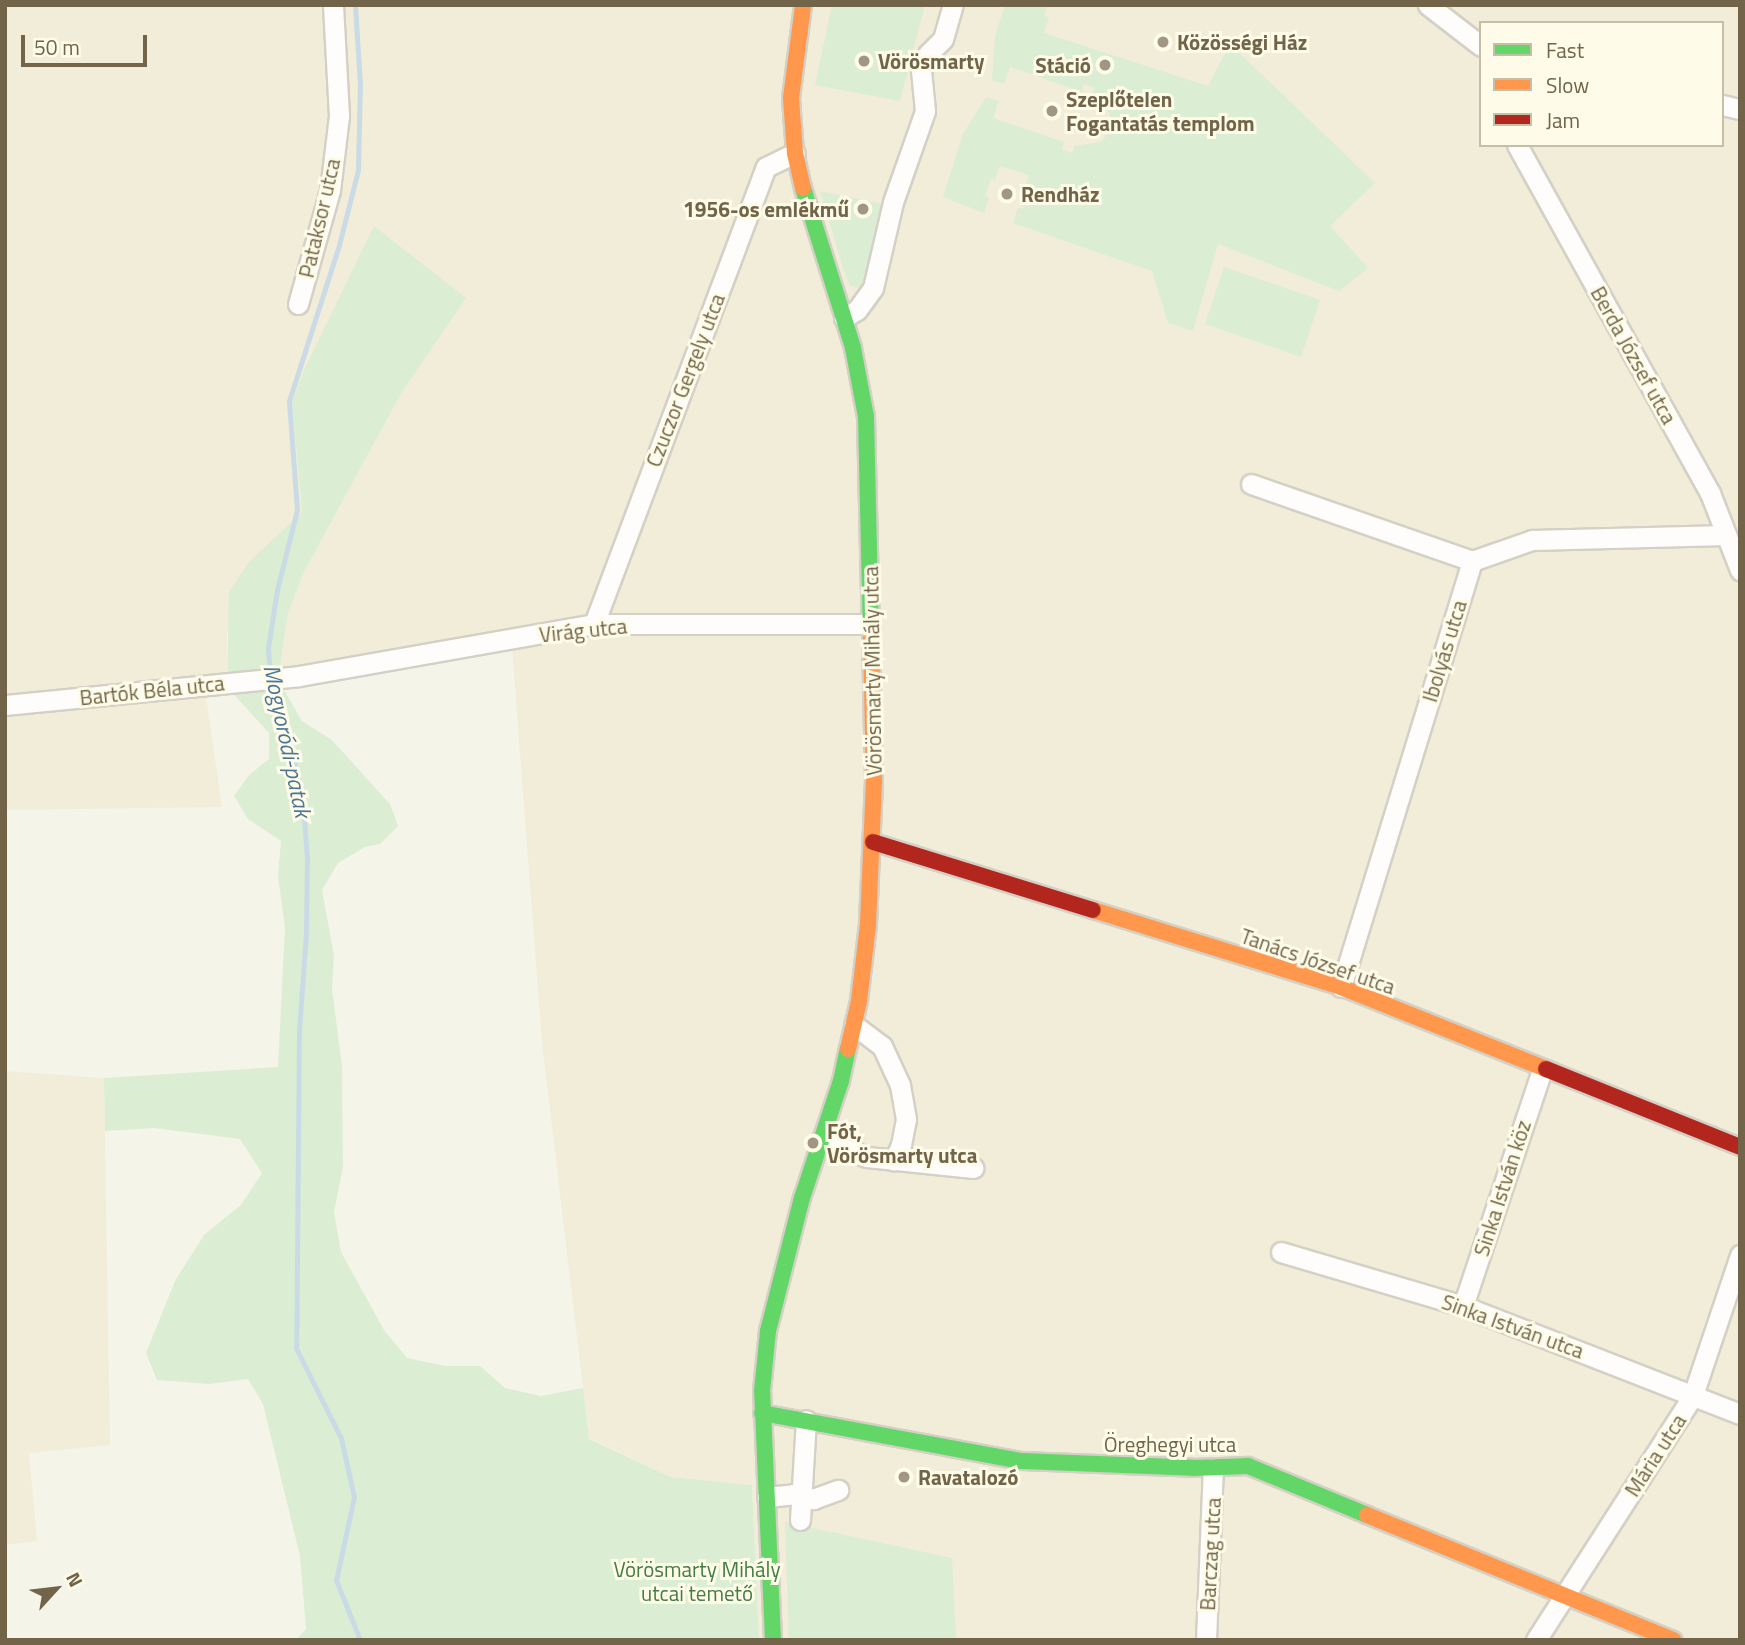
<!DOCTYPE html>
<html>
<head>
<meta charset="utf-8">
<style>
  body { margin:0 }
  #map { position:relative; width:1745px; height:1645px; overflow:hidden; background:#f5f4e8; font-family:"Titillium Web",sans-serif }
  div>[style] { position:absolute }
  .residential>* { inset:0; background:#f1edd8 }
  .green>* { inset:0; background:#dbedd3 }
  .stream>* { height:5px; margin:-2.5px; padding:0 2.5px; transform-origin:2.5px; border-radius:2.5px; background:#cadbe5 }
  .roads { filter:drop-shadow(2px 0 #d4d0c5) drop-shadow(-2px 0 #d4d0c5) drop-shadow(0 2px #d4d0c5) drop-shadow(0 -2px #d4d0c5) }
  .street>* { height:19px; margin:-9.5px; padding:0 9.5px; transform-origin:9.5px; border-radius:9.5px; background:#fefdfc }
  .fast>* { height:16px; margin:-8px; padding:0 8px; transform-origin:8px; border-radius:8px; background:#63d668 }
  .slow>* { height:16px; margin:-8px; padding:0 8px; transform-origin:8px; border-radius:8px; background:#ff974d }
  .jam>* { height:16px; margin:-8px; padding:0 8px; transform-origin:8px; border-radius:8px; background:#b3261e }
  .dots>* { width:19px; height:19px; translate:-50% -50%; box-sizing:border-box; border:4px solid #fefce8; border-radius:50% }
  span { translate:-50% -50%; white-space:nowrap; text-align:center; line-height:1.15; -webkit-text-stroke:6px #fefce8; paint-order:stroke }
  .poi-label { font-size:21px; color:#726449; font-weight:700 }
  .left { translate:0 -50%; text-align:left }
  .right { translate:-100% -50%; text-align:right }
  .street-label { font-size:21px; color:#726449 }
  .park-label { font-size:21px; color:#447d44 }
  .water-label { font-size:23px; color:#4d7699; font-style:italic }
  .frame { position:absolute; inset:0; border:7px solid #726449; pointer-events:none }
  .legend { position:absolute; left:1479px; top:21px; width:245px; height:126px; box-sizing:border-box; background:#fefce8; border:2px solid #c6bfa8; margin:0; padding:9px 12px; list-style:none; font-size:21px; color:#726449 }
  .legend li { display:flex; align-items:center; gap:14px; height:35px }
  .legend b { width:35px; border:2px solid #c6bfa8 }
  .north { position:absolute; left:21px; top:1554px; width:70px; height:70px; -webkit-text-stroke:5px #fefce8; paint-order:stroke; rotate:63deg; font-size:19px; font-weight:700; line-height:28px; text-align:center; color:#726449 }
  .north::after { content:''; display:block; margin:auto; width:24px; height:32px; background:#726449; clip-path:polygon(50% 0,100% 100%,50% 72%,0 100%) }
  .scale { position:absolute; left:21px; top:35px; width:126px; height:32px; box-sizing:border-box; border:4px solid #726449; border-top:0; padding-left:9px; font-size:21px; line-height:24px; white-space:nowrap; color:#726449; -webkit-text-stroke:5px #fefce8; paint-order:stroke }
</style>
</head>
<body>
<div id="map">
  <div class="residential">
    <div style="clip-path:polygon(evenodd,5px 5px,1740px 5px,1740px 1640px,759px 1640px,752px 1485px,671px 1477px,589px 1438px,542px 1043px,512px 648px,278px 680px,288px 613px,304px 572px,402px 392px,465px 298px,292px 402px,302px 512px,280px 533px,227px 633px,227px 687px,205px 690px,222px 807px,5px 810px,5px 5px,1481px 23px,1722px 23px,1722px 145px,1481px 145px,1481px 23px)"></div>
    <div style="clip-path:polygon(5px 1071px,104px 1078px,110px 1445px,29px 1453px,37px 1541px,5px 1545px)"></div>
  </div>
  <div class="green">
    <div style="clip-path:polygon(832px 5px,925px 5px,900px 101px,815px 85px)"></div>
    <div style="clip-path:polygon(1005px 5px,1048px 5px,1044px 16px,1049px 18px,1044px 33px,1208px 86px,1230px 44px,1375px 183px,1330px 226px,1368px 268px,1339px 291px,1218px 244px,1193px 331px,1168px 323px,1152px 271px,1013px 223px,1018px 208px,1023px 209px,1029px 192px,1024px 190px,1029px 175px,1000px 166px,995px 180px,991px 179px,985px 196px,989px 198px,984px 213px,943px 197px,963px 134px,986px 97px,999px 101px,993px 118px,1064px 142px,1062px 150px,1072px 153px,1075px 146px,1101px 142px,1110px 130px,1110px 114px,1092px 95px,1094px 88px,1084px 84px,1082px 92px,1010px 67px,1004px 84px,992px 80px,995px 36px)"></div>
    <div style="clip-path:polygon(820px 191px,883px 204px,868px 272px,859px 288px,850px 286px,844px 271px)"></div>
    <div style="clip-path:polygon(374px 226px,466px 298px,402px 392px,304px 572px,288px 613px,278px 680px,302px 721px,332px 740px,390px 804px,398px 826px,380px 844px,365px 847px,338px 863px,322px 890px,334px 956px,332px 988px,342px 1067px,343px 1167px,334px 1212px,341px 1252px,384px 1330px,407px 1358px,446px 1366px,480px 1366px,505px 1388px,541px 1396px,583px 1388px,589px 1439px,671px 1477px,752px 1485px,759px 1640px,296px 1640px,306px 1629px,300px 1556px,263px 1404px,248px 1379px,209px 1384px,157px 1380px,146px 1353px,175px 1281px,204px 1235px,241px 1205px,262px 1173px,240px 1139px,154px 1128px,105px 1131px,104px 1078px,278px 1067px,285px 928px,278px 876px,281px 841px,248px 819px,234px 796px,249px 775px,269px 759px,269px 733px,227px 687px,229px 592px,249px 562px,302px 512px,292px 402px,305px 368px)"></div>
    <div style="clip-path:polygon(1224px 267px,1320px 300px,1301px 357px,1205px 324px)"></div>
    <div style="clip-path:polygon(785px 1522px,952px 1558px,956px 1640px,789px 1640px)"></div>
  </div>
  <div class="stream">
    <div style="left:270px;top:673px;width:25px;rotate:-95deg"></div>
    <div style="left:268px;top:648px;width:59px;rotate:-81.2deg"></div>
    <div style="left:277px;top:590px;width:82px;rotate:-76deg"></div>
    <div style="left:297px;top:510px;width:109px;rotate:-94.2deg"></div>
    <div style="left:289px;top:401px;width:164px;rotate:-72.2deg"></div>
    <div style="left:339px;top:245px;width:77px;rotate:-75.8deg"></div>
    <div style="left:358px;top:170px;width:85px;rotate:-88.7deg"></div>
    <div style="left:360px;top:85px;width:80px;rotate:-93.6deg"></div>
    <div style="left:273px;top:683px;width:113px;rotate:75.1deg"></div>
    <div style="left:302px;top:792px;width:66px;rotate:85.7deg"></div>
    <div style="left:307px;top:858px;width:75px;rotate:90.8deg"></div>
    <div style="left:306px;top:933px;width:97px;rotate:94.1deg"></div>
    <div style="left:299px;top:1030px;width:318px;rotate:90.5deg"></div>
    <div style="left:296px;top:1348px;width:101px;rotate:63.4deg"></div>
    <div style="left:341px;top:1438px;width:60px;rotate:77.6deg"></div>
    <div style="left:354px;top:1497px;width:85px;rotate:102.2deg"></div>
    <div style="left:336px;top:1580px;width:65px;rotate:68.2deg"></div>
  </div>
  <div class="roads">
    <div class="street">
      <div style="left:1428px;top:5px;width:67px;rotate:37.7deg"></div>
      <div style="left:1722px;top:105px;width:18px;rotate:13deg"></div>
      <div style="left:1517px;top:145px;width:398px;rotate:61deg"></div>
      <div style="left:1710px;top:493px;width:83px;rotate:68.7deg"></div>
      <div style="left:298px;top:304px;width:118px;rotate:-74.3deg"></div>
      <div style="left:330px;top:190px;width:75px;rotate:-83.1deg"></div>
      <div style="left:339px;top:116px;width:111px;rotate:-93.1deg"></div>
      <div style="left:844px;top:318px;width:15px;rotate:-32deg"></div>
      <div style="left:857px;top:310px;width:27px;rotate:-54deg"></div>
      <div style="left:873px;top:288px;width:88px;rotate:-76.9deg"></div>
      <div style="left:893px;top:202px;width:96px;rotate:-70.6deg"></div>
      <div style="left:925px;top:111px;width:41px;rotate:-95.6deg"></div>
      <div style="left:921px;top:70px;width:17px;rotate:-66deg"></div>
      <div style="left:928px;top:54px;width:21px;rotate:-45deg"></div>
      <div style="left:943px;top:39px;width:35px;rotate:-74deg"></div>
      <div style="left:1251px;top:484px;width:234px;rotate:19.2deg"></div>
      <div style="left:594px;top:624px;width:488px;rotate:-69.4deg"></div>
      <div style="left:766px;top:167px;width:32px;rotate:-26deg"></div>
      <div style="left:5px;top:705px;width:295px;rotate:-5.6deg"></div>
      <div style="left:299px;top:676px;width:300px;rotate:-10deg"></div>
      <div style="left:594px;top:624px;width:276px"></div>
      <div style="left:1341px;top:987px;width:446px;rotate:-72.9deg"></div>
      <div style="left:1472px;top:561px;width:64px;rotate:-19.3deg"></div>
      <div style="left:1532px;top:540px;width:194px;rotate:-1.5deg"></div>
      <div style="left:854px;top:1025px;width:35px;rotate:37deg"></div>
      <div style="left:882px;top:1046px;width:43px;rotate:65.2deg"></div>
      <div style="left:900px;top:1085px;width:35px;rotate:80deg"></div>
      <div style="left:906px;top:1119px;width:26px;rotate:101deg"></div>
      <div style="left:901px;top:1145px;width:17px;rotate:115deg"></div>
      <div style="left:821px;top:1140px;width:49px;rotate:20.3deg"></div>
      <div style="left:867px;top:1157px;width:107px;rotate:5.9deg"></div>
      <div style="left:1281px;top:1252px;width:190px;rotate:16.5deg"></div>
      <div style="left:1463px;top:1306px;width:297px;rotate:21.3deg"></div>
      <div style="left:1463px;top:1306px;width:249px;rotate:-71.5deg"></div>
      <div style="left:767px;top:1497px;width:27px;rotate:-6deg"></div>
      <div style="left:794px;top:1494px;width:20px;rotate:15deg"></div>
      <div style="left:813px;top:1499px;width:27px;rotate:-20deg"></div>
      <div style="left:800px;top:1520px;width:100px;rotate:-86.6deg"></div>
      <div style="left:1206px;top:1640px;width:172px;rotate:-87.7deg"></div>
      <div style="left:1536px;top:1640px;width:291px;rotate:-57.3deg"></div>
      <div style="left:1693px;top:1395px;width:148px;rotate:-71.4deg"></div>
    </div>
    <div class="fast">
      <div style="left:803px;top:188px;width:168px;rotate:72.6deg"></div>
      <div style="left:853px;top:348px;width:70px;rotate:79.3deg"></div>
      <div style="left:866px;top:417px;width:214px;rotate:88.7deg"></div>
      <div style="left:762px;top:1413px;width:264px;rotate:10.5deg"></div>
      <div style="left:1022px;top:1461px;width:171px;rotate:2.3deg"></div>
      <div style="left:1193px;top:1468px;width:55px;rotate:-2.1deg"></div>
      <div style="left:1248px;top:1466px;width:129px;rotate:22.4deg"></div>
      <div style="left:773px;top:1640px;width:249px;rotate:-92.5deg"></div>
      <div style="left:762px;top:1391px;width:60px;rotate:-84.3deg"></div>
      <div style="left:768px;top:1331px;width:137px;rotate:-75.7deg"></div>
      <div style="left:802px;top:1198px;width:123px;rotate:-71.6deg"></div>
      <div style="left:841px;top:1081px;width:33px;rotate:-78deg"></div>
    </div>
    <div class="slow">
      <div style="left:803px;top:188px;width:36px;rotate:-103deg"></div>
      <div style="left:795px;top:153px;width:55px;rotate:-94.2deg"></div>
      <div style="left:791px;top:98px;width:94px;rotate:-82.6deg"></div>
      <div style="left:1093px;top:910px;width:260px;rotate:17.2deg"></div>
      <div style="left:1341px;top:987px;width:221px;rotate:21.8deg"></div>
      <div style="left:848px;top:1049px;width:49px;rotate:-77.1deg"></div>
      <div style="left:859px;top:1001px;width:78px;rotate:-83.3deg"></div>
      <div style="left:868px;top:924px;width:144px;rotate:-87.6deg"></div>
      <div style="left:874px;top:780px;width:149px;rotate:-91.2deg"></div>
      <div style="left:1367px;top:1515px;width:331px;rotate:22.2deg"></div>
    </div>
    <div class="jam">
      <div style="left:873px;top:842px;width:230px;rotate:17.2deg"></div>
      <div style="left:1546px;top:1069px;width:209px;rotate:21.9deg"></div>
    </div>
  </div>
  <div class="dots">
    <div style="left:1163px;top:42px;background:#a09681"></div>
    <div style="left:864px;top:61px;background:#a09681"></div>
    <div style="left:1105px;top:65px;background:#a09681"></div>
    <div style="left:1052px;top:111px;background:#a09681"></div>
    <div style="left:1007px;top:194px;background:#a09681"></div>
    <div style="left:863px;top:209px;background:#a09681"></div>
    <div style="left:813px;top:1143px;background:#a09681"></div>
    <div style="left:904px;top:1477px;background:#a09681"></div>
  </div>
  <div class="poi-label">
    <span class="left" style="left:1177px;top:42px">Közösségi Ház</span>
    <span class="left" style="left:878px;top:61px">Vörösmarty</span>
    <span class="right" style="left:1091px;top:65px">Stáció</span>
    <span class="left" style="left:1066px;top:111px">Szeplőtelen<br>Fogantatás templom</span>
    <span class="left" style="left:1021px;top:194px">Rendház</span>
    <span class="right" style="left:849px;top:209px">1956-os emlékmű</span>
    <span class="left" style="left:827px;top:1143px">Fót,<br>Vörösmarty utca</span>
    <span class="left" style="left:918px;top:1477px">Ravatalozó</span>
  </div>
  <div class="street-label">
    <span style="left:319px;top:218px;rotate:-77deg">Pataksor utca</span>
    <span style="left:1634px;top:355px;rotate:61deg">Berda József utca</span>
    <span style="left:685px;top:380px;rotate:-69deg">Czuczor Gergely utca</span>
    <span style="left:583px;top:630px;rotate:-6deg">Virág utca</span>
    <span style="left:1444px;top:651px;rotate:-73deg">Ibolyás utca</span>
    <span style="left:872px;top:671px;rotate:-91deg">Vörösmarty Mihály utca</span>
    <span style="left:152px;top:690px;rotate:-6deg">Bartók Béla utca</span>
    <span style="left:1318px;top:961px;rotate:19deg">Tanács József utca</span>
    <span style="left:1502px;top:1188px;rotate:-72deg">Sinka István köz</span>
    <span style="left:1513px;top:1326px;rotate:20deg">Sinka István utca</span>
    <span style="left:1170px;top:1444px">Öreghegyi utca</span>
    <span style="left:1655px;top:1455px;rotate:-57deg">Mária utca</span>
    <span style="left:1210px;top:1554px;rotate:-87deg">Barczag utca</span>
  </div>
  <div class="park-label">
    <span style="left:697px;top:1581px">Vörösmarty Mihály<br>utcai temető</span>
  </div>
  <div class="water-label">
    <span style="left:287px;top:741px;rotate:78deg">Mogyoródi-patak</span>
  </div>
  <div class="frame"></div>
  <ul class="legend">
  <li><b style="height:9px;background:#63d668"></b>Fast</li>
  <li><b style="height:9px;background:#ff974d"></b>Slow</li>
  <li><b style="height:9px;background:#b3261e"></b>Jam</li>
  </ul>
  <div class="north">N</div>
  <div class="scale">50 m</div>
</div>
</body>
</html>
